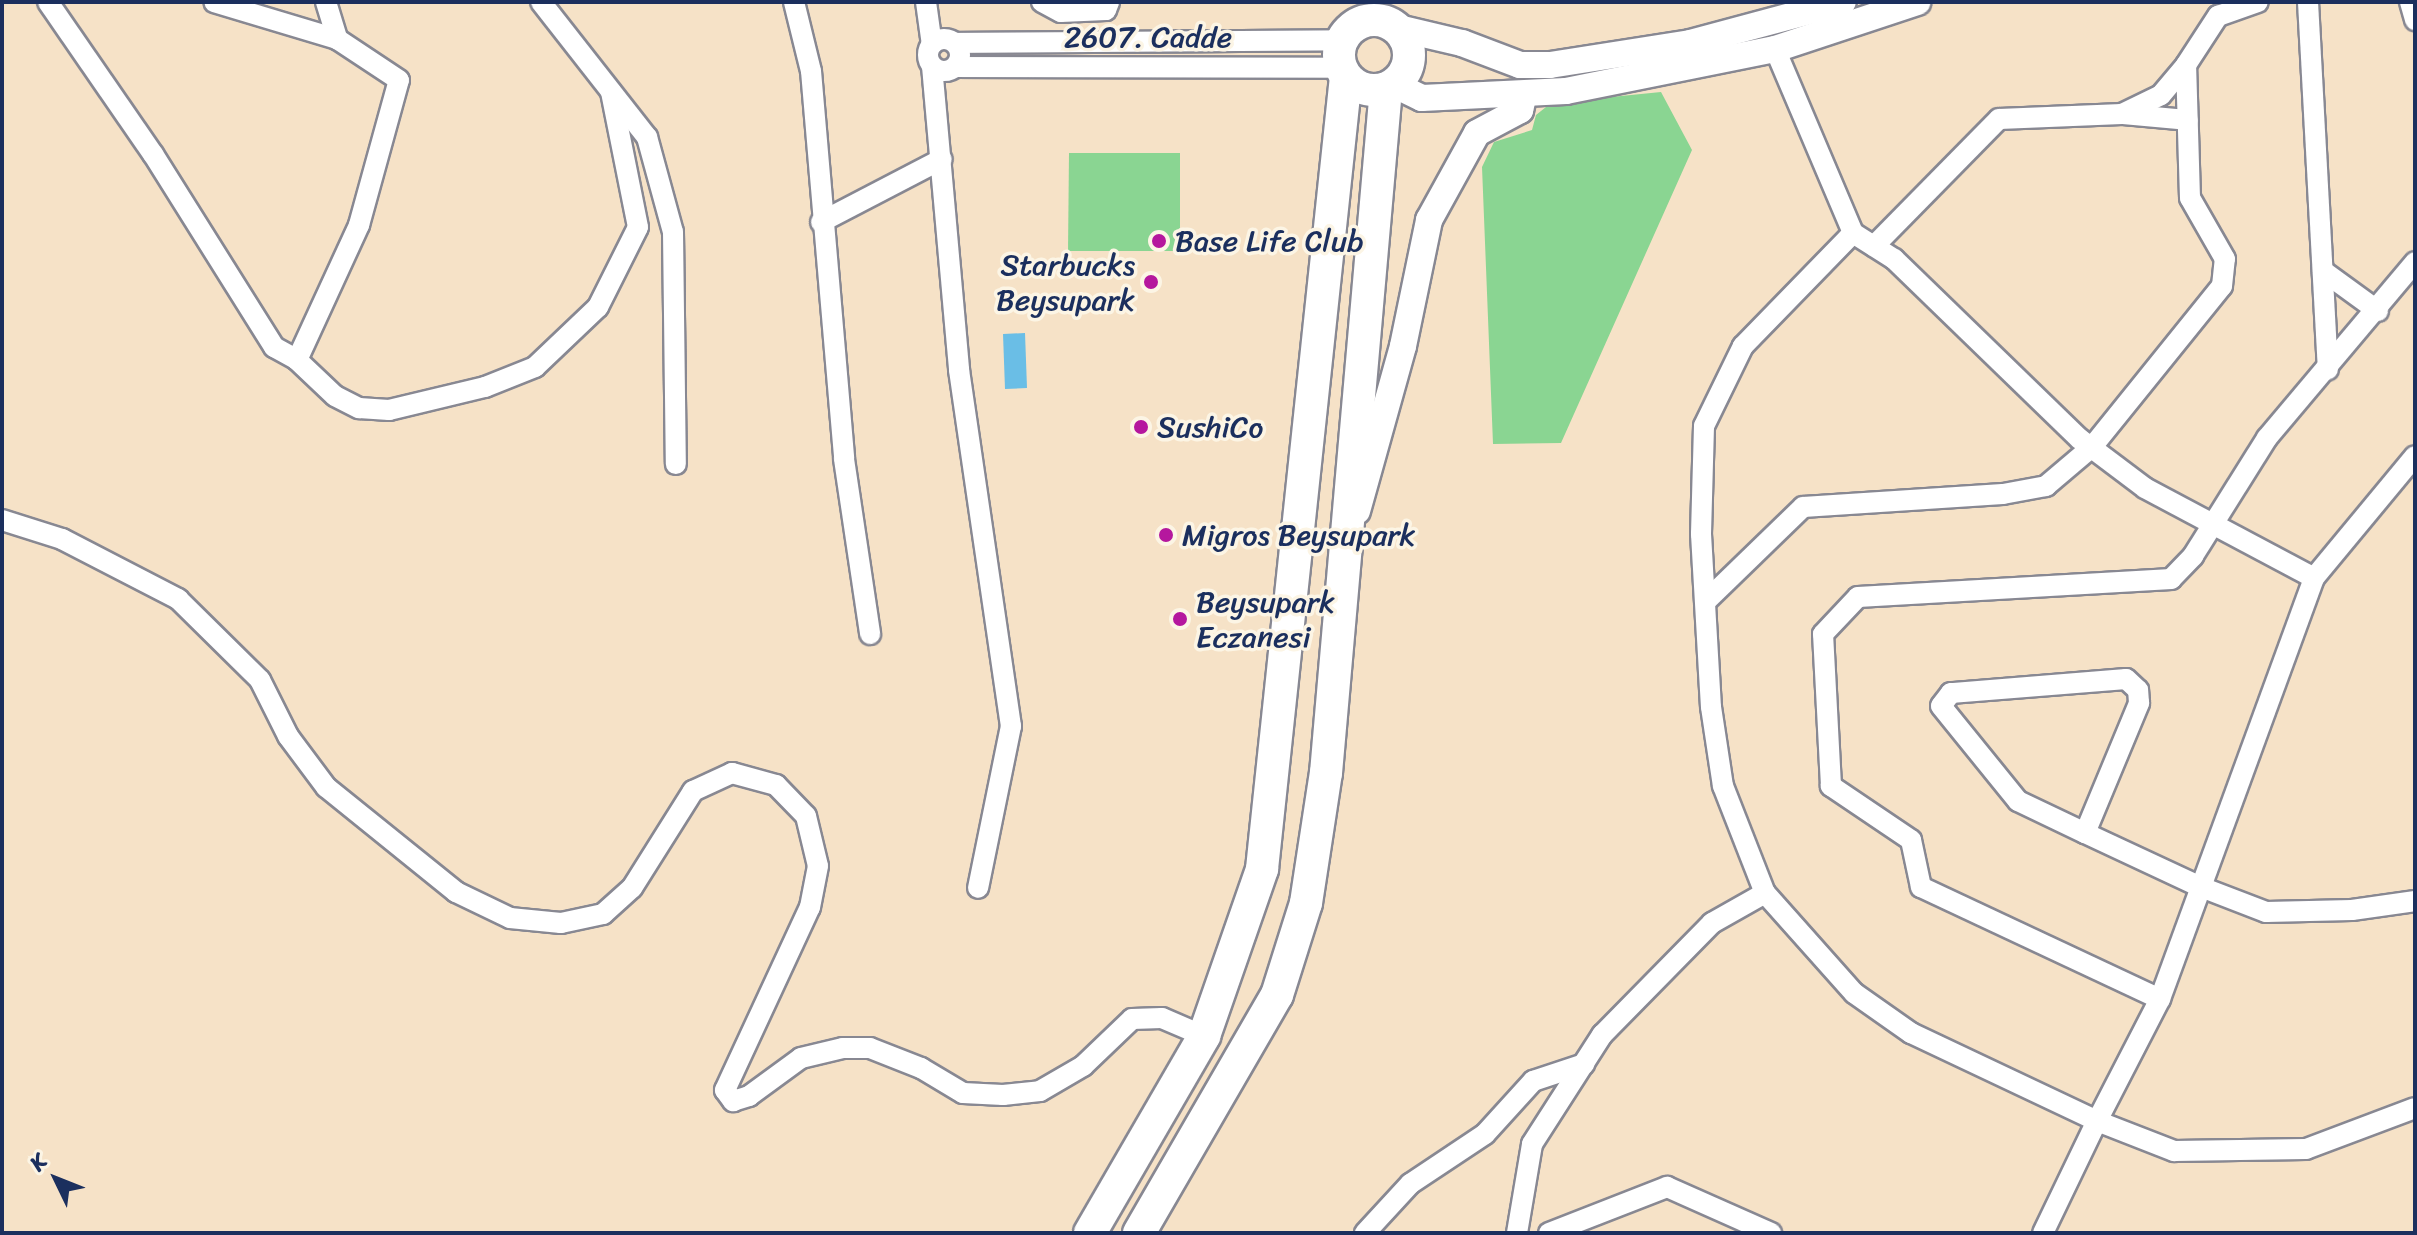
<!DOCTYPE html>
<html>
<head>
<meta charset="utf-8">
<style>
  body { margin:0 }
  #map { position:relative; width:2417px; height:1235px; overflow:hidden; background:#f6e2c7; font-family:Sriracha,sans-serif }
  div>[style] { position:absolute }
  .green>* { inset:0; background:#8ad592 }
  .water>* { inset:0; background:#6abee6 }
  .roads { filter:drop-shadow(2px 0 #888892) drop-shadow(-2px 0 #888892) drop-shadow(0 2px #888892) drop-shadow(0 -2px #888892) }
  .minor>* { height:20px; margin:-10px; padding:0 10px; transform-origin:10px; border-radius:10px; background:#fff }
  .minor>.ring { margin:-10px; padding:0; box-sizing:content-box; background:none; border:20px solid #fff; border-radius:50% }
  .tertiary>* { height:26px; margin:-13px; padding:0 13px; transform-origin:13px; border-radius:13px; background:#fff }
  .primary>* { height:32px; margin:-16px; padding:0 16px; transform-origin:16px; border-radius:16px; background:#fff }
  .primary>.ring { margin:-16px; padding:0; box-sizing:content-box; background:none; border:32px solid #fff; border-radius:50% }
  .dots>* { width:22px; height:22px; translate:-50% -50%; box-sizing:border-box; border:4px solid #fcf5e5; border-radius:50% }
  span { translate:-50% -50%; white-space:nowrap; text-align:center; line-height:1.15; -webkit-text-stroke:7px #fcf5e5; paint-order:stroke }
  .street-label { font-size:30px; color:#1b2f5e }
  .poi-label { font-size:30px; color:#1b2f5e }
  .left { translate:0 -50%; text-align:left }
  .right { translate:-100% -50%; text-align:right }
  .frame { position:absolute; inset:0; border:4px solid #1b2f5e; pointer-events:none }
  .north { position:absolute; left:16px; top:1139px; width:80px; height:80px; -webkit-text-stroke:6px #fcf5e5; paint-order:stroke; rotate:313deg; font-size:22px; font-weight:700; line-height:32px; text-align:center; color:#1b2f5e }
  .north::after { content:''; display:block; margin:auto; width:28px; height:36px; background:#1b2f5e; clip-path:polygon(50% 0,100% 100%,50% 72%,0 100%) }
</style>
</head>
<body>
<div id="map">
  <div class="green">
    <div style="clip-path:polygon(1661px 92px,1692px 150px,1561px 443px,1493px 444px,1482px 167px,1494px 142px,1532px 130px,1536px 115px,1551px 103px)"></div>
    <div style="clip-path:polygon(1069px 153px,1180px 153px,1180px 251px,1068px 251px)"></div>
  </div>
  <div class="water">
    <div style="clip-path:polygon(1025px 333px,1027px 388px,1005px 389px,1003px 334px)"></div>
  </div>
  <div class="roads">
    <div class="minor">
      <div style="left:48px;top:2px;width:185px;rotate:55.4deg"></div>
      <div style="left:153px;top:154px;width:228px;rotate:57.9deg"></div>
      <div style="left:274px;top:347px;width:26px;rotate:29deg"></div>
      <div style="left:297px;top:360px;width:149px;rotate:-65.3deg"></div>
      <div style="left:359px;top:225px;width:150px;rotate:-74.6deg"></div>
      <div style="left:399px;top:80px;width:74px;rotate:-146.5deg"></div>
      <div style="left:337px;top:39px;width:128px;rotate:-163.3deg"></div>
      <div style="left:326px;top:2px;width:39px;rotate:73deg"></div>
      <div style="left:541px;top:2px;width:172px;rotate:51.9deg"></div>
      <div style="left:647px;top:137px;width:98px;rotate:74.7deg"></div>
      <div style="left:673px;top:232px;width:232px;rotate:89.3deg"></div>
      <div style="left:794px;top:2px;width:71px;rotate:76.2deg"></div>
      <div style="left:811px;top:71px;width:389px;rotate:85.1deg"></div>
      <div style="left:844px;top:459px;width:177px;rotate:81.5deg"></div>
      <div style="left:926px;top:2px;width:43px;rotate:82.1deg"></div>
      <div style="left:1042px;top:2px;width:21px;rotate:28deg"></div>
      <div style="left:1061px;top:12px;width:45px;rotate:-2.5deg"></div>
      <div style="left:1106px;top:10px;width:9px;rotate:-69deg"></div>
      <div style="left:2308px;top:2px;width:368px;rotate:86.9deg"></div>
      <div style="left:2410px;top:2px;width:19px;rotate:74deg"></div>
      <div class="ring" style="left:928px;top:39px;width:12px;height:12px"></div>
      <div style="left:955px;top:43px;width:386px;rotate:-0.4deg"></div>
      <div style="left:1775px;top:49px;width:200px;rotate:67deg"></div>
      <div style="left:1853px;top:233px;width:158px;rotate:134.2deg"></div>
      <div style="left:1743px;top:346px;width:89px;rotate:116deg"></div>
      <div style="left:1704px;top:426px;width:108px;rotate:91.6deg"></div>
      <div style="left:1701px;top:534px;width:173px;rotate:86.7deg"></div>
      <div style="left:1711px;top:707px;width:80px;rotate:81.4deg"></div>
      <div style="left:1723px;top:786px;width:115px;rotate:68.6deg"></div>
      <div style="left:1765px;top:893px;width:134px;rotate:48.3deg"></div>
      <div style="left:1854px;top:993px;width:70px;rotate:35.1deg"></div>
      <div style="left:1911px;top:1033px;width:206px;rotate:25.3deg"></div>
      <div style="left:2097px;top:1121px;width:137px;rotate:-62.7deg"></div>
      <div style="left:2160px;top:999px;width:448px;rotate:-69.9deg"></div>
      <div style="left:2314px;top:578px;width:158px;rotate:-50.4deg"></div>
      <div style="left:932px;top:66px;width:305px;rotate:84.9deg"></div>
      <div style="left:959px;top:370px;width:360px;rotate:81.7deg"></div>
      <div style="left:1011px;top:726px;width:165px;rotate:101.5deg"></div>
      <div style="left:956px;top:67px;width:385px;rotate:0.1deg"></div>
      <div style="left:2122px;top:114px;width:66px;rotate:5.2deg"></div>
      <div style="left:821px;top:222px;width:136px;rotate:-27.5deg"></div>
      <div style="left:1853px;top:233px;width:49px;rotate:32.4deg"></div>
      <div style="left:1894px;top:259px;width:259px;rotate:44.1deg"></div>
      <div style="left:2080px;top:439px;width:81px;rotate:37deg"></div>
      <div style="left:2145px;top:488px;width:191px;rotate:28deg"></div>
      <div style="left:1874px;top:246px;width:178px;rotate:-45.5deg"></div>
      <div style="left:1999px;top:119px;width:123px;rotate:-2.3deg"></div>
      <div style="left:2122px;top:114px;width:43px;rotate:-26deg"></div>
      <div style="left:2161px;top:95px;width:39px;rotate:-50deg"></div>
      <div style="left:2323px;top:271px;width:68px;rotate:36deg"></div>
      <div style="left:297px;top:360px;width:52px;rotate:43.5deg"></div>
      <div style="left:335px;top:396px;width:27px;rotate:27deg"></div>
      <div style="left:359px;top:408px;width:30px;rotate:4deg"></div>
      <div style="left:389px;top:410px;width:99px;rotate:-13.5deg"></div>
      <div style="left:485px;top:387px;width:54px;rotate:-21.8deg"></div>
      <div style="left:535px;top:367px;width:87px;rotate:-43.6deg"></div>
      <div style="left:598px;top:307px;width:89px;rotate:-63.4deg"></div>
      <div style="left:638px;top:227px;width:138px;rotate:-101.3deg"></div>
      <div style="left:2px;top:520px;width:63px;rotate:17.6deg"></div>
      <div style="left:62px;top:539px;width:131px;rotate:27.3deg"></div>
      <div style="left:178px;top:599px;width:115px;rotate:44.6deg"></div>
      <div style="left:260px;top:680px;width:63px;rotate:63.4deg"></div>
      <div style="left:288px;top:736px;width:64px;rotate:53.3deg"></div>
      <div style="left:326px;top:787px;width:167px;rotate:38.9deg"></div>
      <div style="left:456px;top:892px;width:60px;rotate:25.7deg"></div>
      <div style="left:510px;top:918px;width:51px;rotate:5.6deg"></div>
      <div style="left:561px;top:923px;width:43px;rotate:-12.1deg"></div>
      <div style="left:603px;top:914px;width:39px;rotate:-42deg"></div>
      <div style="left:632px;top:888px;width:115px;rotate:-57.8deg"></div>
      <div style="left:693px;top:791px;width:43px;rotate:-24.8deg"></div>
      <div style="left:732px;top:773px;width:46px;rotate:15.3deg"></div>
      <div style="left:776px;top:785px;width:43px;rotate:45.9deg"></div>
      <div style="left:806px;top:816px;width:51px;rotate:76.5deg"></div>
      <div style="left:818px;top:866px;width:42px;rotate:101deg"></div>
      <div style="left:810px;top:907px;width:202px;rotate:114.9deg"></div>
      <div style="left:725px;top:1090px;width:14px;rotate:54deg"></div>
      <div style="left:733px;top:1101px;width:17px;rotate:-17deg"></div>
      <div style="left:749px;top:1096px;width:64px;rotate:-36.2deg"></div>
      <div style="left:801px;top:1058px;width:43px;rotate:-13.4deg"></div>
      <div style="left:843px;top:1048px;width:27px"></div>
      <div style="left:870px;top:1048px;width:55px;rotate:21.4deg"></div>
      <div style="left:921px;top:1068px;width:49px;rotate:30.8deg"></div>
      <div style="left:963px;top:1093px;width:40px;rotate:2.9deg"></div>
      <div style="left:1003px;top:1095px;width:37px;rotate:-6deg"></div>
      <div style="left:1040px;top:1091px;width:50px;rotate:-30.2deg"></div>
      <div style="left:1083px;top:1066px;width:68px;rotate:-43.8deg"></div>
      <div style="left:1132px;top:1019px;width:30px;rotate:-2deg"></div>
      <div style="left:1162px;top:1018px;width:46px;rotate:23.2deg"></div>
      <div style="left:1706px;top:601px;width:135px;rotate:-44.1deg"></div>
      <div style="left:1803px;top:507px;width:200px;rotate:-3.7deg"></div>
      <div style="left:2003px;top:494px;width:44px;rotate:-10.5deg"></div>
      <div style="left:2046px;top:486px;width:60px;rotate:-40.3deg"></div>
      <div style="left:2092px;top:447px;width:207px;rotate:-51.1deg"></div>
      <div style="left:2222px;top:286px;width:27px;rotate:-84deg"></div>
      <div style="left:2225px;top:259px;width:70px;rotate:-119.8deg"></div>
      <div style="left:2190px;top:198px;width:133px;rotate:-91.7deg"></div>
      <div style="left:2186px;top:65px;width:59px;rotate:-56.9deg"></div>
      <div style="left:2218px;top:16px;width:42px;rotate:-19.3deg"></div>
      <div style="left:2085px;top:833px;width:141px;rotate:-67.4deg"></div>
      <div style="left:2139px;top:703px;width:13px;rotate:-94deg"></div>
      <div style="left:2138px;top:690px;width:16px;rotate:-137deg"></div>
      <div style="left:2126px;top:679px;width:176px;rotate:175.4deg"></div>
      <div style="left:1951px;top:693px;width:16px;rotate:128deg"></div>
      <div style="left:1941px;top:706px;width:122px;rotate:51deg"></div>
      <div style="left:2018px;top:801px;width:74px;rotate:25.5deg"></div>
      <div style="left:2085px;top:833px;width:128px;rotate:25deg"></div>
      <div style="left:2201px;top:887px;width:70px;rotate:21deg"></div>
      <div style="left:2266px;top:912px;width:86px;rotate:-1.3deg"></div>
      <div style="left:2352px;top:910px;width:64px;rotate:-8.1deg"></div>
      <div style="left:2160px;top:999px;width:264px;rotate:-154.9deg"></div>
      <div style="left:1921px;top:887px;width:48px;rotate:-102deg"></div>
      <div style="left:1911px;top:840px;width:97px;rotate:-146deg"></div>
      <div style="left:1831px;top:786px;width:152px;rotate:-93deg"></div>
      <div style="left:1823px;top:634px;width:51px;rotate:-46.6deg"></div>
      <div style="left:1858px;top:597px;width:314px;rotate:-3.3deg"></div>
      <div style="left:2171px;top:579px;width:32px;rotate:-46deg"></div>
      <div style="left:2193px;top:556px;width:139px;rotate:-57.9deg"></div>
      <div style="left:2267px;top:438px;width:230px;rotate:-49.9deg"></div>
      <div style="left:1365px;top:1233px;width:67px;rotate:-47.4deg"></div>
      <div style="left:1410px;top:1184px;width:90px;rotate:-33.7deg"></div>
      <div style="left:1485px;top:1134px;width:72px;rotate:-47.8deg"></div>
      <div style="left:1533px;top:1081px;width:54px;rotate:-18.4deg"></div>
      <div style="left:1517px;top:1233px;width:90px;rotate:-80.4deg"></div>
      <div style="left:1532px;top:1144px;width:130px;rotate:-57.3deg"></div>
      <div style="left:1602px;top:1035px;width:157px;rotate:-45.5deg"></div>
      <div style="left:1712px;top:923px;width:61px;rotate:-29.5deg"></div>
      <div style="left:1549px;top:1233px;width:127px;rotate:-21.3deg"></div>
      <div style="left:1667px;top:1187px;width:114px;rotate:23.9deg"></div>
      <div style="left:2043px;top:1233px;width:124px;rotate:-64.3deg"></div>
      <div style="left:2097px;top:1121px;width:83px;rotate:21.3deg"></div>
      <div style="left:2174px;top:1151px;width:132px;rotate:-0.9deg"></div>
      <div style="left:2306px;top:1149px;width:116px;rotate:-20.6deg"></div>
    </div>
    <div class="tertiary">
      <div style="left:1398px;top:28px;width:66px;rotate:13.2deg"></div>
      <div style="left:1462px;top:43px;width:62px;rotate:20.8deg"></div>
      <div style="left:1520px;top:65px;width:30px"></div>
      <div style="left:1550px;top:65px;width:142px;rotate:-8.9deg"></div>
      <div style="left:1690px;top:43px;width:158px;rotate:-15deg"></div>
      <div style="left:1393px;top:84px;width:32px;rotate:26deg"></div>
      <div style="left:1422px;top:98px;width:144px;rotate:-2.8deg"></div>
      <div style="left:1566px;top:91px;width:213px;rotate:-11.4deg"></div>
      <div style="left:1775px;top:49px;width:150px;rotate:-18.3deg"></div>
      <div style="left:1357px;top:511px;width:171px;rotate:-74.4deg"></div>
      <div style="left:1403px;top:346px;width:129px;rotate:-78.3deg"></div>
      <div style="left:1429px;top:220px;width:99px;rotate:-61.1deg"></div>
      <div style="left:1477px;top:133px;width:49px;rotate:-28.1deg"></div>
      <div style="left:1520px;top:110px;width:16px;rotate:-76deg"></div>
    </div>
    <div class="primary">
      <div class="ring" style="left:1339px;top:20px;width:38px;height:38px"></div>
      <div style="left:1090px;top:1233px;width:228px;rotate:-59.9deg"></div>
      <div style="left:1204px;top:1036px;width:177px;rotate:-70.8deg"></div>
      <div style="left:1262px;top:869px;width:796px;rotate:-83.95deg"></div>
      <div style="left:1139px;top:1233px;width:275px;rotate:-59.9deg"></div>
      <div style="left:1277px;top:995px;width:96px;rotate:-72.5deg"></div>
      <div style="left:1306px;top:903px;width:132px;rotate:-81.3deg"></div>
      <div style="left:1326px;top:773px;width:687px;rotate:-84.99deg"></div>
    </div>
  </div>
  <div class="dots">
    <div style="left:1159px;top:241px;background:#b5179e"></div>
    <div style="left:1151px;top:282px;background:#b5179e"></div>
    <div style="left:1141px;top:427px;background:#b5179e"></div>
    <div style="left:1166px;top:535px;background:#b5179e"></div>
    <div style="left:1180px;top:619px;background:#b5179e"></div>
  </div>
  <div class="street-label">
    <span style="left:1148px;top:37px">2607. Cadde</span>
  </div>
  <div class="poi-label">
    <span class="left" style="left:1175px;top:241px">Base Life Club</span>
    <span class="right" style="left:1135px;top:282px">Starbucks<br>Beysupark</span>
    <span class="left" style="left:1157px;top:427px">SushiCo</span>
    <span class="left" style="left:1182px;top:535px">Migros Beysupark</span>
    <span class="left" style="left:1196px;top:619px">Beysupark<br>Eczanesi</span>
  </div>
  <div class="frame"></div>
  <div class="north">K</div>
</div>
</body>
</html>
